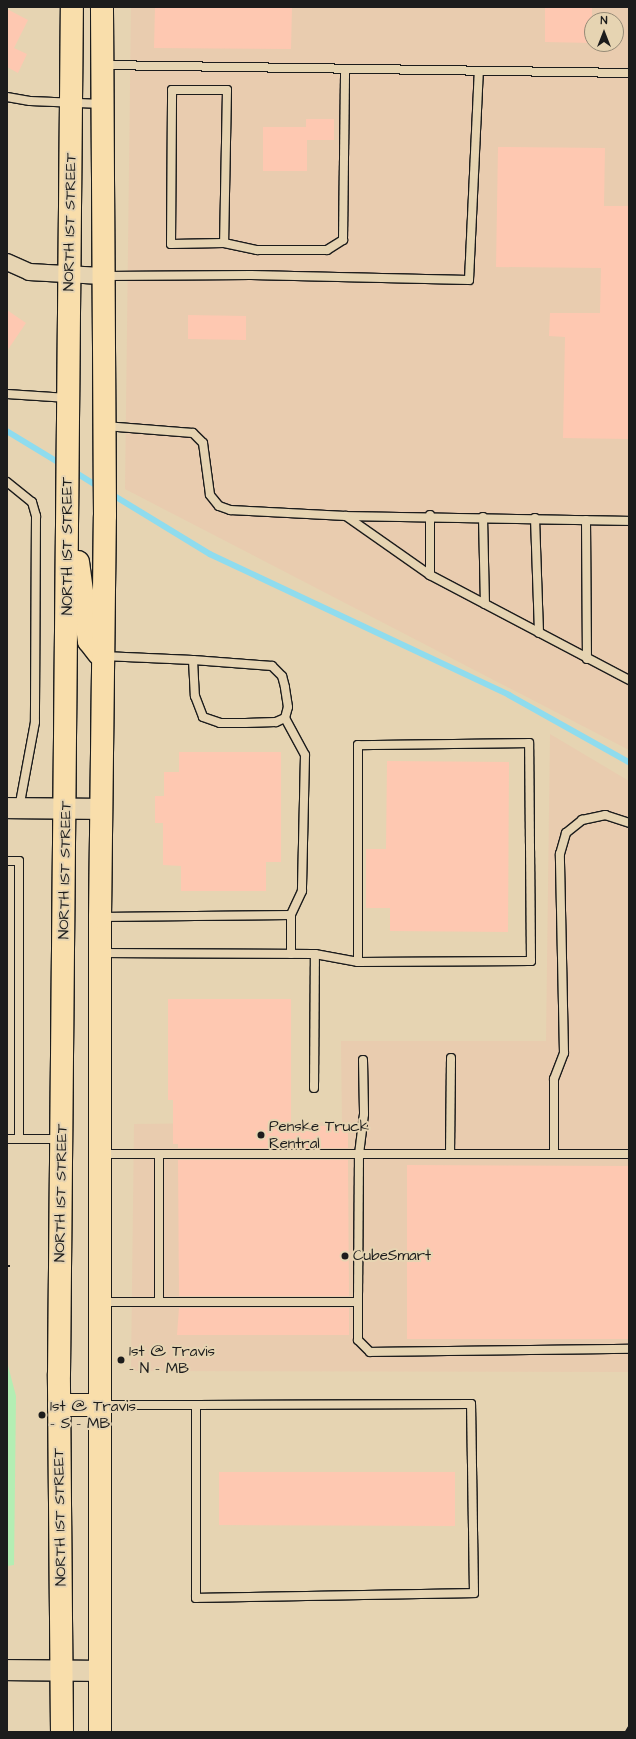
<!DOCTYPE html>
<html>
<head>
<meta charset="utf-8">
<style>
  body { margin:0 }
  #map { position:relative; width:636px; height:1739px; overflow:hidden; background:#e6d4b2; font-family:"Architects Daughter",sans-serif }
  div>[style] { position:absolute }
  .built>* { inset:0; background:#e9ccaf }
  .green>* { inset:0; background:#b4eeb3 }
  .stream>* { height:5.5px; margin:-2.75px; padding:0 2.75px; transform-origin:2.75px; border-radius:2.75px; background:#8fdcee }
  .building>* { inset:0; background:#fec8b1 }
  .path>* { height:2.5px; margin-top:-1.25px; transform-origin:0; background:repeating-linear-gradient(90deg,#1c1c1c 0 3px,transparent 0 6px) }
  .roads { filter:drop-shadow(1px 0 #1c1c1c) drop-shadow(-1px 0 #1c1c1c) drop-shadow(0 1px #1c1c1c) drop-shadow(0 -1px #1c1c1c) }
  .service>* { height:8px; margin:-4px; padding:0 4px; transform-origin:4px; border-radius:4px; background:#e6d4b2 }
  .minor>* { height:16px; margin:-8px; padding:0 8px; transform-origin:8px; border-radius:8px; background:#e6d4b2 }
  .tertiary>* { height:20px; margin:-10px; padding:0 10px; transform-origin:10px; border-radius:10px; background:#e6d4b2 }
  .primary>* { height:22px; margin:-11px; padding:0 11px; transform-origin:11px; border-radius:11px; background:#f9deab }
  .rail>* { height:3px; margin-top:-1.5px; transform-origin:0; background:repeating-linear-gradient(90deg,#1c1c1c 0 6px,transparent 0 9px) }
  .dots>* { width:11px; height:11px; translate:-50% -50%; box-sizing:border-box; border:2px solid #e6d4b2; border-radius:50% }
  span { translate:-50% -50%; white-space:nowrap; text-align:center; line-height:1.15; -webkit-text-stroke:4px #e6d4b2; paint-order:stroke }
  .street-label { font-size:15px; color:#1c1c1c }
  .poi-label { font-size:15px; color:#1c1c1c }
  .left { translate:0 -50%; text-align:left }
  .frame { position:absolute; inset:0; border:8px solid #1c1c1c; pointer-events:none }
  .north { position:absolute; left:584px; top:12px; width:40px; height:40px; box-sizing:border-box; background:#e6d4b2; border:1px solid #958a76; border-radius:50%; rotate:0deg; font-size:11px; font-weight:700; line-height:16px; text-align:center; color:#1c1c1c }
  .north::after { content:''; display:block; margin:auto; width:14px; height:18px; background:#1c1c1c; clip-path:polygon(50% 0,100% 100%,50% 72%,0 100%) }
</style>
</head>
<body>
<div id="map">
  <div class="built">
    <div style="clip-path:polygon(evenodd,131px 7px,629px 7px,629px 750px,125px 489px,131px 7px,592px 20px,616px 20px,616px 44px,592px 44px,592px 20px)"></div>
    <div style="clip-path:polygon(550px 734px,629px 781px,629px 1372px,131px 1371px,134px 1124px,342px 1122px,341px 1041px,546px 1041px)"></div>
  </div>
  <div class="green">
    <div style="clip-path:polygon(7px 1362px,16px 1396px,14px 1565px,7px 1566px)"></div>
  </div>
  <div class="stream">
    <div style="left:7px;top:431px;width:66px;rotate:31.3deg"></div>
    <div style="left:72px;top:470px;width:32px;rotate:32deg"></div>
    <div style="left:110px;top:493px;width:117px;rotate:31.4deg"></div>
    <div style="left:210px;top:554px;width:331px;rotate:25.2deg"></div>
    <div style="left:509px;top:695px;width:137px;rotate:29.2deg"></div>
  </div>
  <div class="building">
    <div style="clip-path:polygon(155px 7px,292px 7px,291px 49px,154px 48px)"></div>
    <div style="clip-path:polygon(545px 7px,592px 7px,592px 43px,545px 42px)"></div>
    <div style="clip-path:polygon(7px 9px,28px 20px,14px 48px,27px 54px,18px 73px,7px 67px)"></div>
    <div style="clip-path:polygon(306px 119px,334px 119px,334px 140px,307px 140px,307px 171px,263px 171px,263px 127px,306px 127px)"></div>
    <div style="clip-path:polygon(498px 147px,605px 148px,604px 206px,629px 206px,629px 439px,563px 438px,565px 337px,549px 336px,550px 313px,600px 313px,601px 268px,496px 267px)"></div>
    <div style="clip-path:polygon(7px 310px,26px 323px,7px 351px)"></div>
    <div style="clip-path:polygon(188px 315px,246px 316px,246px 340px,188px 339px)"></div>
    <div style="clip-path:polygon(179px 752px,281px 752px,281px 862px,266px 862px,266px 891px,181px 891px,181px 866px,163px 865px,163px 823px,155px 823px,155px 796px,164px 796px,164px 772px,179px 772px)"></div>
    <div style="clip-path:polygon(387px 761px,509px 762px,508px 932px,390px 931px,390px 908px,366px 908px,366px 849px,386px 849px)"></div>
    <div style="clip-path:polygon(168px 999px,291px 999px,291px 1126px,348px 1126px,348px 1148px,178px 1148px,178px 1144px,173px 1144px,173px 1100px,168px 1100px)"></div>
    <div style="clip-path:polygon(178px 1160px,348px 1160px,349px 1296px,179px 1296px)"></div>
    <div style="clip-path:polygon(407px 1165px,629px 1166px,629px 1339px,407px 1339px)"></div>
    <div style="clip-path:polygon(179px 1308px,349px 1308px,349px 1335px,177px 1335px)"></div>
    <div style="clip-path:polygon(219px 1472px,455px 1472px,455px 1526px,219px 1525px)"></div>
  </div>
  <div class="path">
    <div style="left:7px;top:1266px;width:5px"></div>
  </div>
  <div class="roads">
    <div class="service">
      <div style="left:103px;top:65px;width:526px;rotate:0.87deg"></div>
      <div style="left:7px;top:97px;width:23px;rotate:10deg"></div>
      <div style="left:30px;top:101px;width:72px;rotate:2.4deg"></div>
      <div style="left:224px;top:243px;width:53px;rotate:178.9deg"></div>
      <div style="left:171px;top:244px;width:154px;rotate:-89.6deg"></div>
      <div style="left:172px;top:90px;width:55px"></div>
      <div style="left:227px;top:90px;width:153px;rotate:91.1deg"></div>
      <div style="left:224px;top:243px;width:34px;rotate:12deg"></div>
      <div style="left:257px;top:250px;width:70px"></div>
      <div style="left:327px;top:250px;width:19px;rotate:-32deg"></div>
      <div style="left:343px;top:240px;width:170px;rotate:-89.3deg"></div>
      <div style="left:105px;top:276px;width:146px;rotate:-0.4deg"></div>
      <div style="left:251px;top:275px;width:218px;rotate:1.3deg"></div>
      <div style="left:469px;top:280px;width:209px;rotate:-87.3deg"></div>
      <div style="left:7px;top:394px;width:61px;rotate:3.8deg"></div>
      <div style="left:105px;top:426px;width:88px;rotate:4.5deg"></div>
      <div style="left:193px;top:433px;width:14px;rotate:45deg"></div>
      <div style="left:203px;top:443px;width:52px;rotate:82.3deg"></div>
      <div style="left:210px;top:495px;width:14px;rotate:51deg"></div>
      <div style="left:219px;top:506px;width:12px;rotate:20deg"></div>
      <div style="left:230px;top:510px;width:116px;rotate:3deg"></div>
      <div style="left:346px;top:516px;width:283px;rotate:1deg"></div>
      <div style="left:7px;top:482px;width:32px;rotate:39deg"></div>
      <div style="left:32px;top:502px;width:15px;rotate:74deg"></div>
      <div style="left:36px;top:516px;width:206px;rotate:90.3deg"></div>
      <div style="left:35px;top:722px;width:87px;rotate:100.5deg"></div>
      <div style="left:346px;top:516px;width:103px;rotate:35.1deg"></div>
      <div style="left:430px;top:575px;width:225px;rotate:27.8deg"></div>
      <div style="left:483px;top:517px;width:87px;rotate:88.7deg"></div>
      <div style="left:535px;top:518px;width:115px;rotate:88deg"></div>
      <div style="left:586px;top:520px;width:139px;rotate:89.6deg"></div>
      <div style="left:430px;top:575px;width:60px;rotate:-90deg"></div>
      <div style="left:103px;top:656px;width:90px;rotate:2.5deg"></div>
      <div style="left:193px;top:660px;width:36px;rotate:87deg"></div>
      <div style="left:195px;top:696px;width:22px;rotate:69deg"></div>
      <div style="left:203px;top:717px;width:18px;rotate:19deg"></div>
      <div style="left:220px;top:723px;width:25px"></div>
      <div style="left:245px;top:723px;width:31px;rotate:-2deg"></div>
      <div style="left:276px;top:722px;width:10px;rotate:-24deg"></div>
      <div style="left:285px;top:718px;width:11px;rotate:-75deg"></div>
      <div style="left:288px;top:707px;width:20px;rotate:-99deg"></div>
      <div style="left:285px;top:687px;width:11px;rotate:-105deg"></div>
      <div style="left:282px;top:676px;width:14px;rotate:-135deg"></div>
      <div style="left:272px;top:666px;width:79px;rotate:-175.7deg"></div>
      <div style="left:285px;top:718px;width:42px;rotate:61.6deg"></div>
      <div style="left:305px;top:755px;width:136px;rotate:91.3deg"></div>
      <div style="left:302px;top:891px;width:26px;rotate:115deg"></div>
      <div style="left:7px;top:861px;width:12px"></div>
      <div style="left:19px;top:861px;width:278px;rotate:90deg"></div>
      <div style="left:100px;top:917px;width:191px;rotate:-0.6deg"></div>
      <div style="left:291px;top:915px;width:39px;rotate:90deg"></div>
      <div style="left:101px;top:953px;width:214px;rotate:0.3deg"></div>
      <div style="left:315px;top:954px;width:44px;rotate:10.5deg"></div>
      <div style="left:358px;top:962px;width:173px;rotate:-0.3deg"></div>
      <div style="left:531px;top:961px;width:218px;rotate:-90.5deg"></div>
      <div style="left:529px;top:743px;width:171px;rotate:179.3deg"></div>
      <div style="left:358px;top:745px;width:217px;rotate:90deg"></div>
      <div style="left:363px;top:1060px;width:54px;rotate:88.9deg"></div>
      <div style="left:364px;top:1114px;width:40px;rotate:97.1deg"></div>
      <div style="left:359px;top:1154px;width:270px"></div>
      <div style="left:314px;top:1088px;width:134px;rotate:-89.6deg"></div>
      <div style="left:7px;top:1139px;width:53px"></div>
      <div style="left:101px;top:1154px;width:258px"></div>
      <div style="left:359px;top:1154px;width:148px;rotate:90.4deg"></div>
      <div style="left:358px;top:1302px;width:257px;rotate:180deg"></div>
      <div style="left:450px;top:1154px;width:96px;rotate:-89.4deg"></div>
      <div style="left:554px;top:1154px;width:75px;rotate:-90deg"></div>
      <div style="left:554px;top:1079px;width:28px;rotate:-69deg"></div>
      <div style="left:564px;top:1053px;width:199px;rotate:-91.2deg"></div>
      <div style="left:560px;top:854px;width:22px;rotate:-74deg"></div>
      <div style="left:566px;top:833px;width:21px;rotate:-39deg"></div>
      <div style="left:582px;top:820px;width:24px;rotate:-12deg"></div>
      <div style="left:605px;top:815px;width:25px;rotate:18deg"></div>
      <div style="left:159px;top:1302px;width:148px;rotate:-90deg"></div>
      <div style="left:358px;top:1302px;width:38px;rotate:90deg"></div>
      <div style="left:358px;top:1340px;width:17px;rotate:45deg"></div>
      <div style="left:370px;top:1352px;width:259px;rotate:-0.7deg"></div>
      <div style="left:101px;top:1405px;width:95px"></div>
      <div style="left:196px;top:1405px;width:193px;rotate:90deg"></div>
      <div style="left:196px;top:1598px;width:278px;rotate:-1deg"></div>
      <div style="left:474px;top:1593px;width:189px;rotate:-90.9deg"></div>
      <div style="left:471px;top:1404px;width:275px;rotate:179.8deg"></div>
    </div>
    <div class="minor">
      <div style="left:7px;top:262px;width:24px;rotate:24deg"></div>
      <div style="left:29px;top:272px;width:73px;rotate:3.1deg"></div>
    </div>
    <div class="tertiary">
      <div style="left:7px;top:808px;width:93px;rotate:0.6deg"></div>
      <div style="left:7px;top:1670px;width:93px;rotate:0.6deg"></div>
    </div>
    <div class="primary">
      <div style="left:78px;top:562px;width:80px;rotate:82.1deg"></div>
      <div style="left:89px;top:641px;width:16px;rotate:52deg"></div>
      <div style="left:59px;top:1405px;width:41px"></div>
      <div style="left:62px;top:1732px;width:358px;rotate:-90.5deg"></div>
      <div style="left:59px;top:1374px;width:1367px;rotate:-89.46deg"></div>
      <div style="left:100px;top:1732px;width:815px;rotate:-90deg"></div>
      <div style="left:100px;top:917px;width:401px;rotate:-89.3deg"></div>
      <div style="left:105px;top:516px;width:509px;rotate:-90.34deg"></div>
    </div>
  </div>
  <div class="rail">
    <div style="left:626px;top:1732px;width:6px;rotate:-59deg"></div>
  </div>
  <div class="dots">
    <div style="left:261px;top:1135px;background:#1c1c1c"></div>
    <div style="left:345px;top:1256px;background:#1c1c1c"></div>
    <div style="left:121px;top:1360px;background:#1c1c1c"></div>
    <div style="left:42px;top:1415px;background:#1c1c1c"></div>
  </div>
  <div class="street-label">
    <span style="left:70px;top:222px;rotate:-89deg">NORTH 1ST STREET</span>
    <span style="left:68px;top:546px;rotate:-90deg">NORTH 1ST STREET</span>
    <span style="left:65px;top:870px;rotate:-89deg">NORTH 1ST STREET</span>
    <span style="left:61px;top:1193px;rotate:-89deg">NORTH 1ST STREET</span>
    <span style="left:60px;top:1517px;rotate:-91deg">NORTH 1ST STREET</span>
  </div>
  <div class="poi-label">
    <span class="left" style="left:269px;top:1135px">Penske Truck<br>Rentral</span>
    <span class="left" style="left:353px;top:1256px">CubeSmart</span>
    <span class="left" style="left:129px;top:1360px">1st @ Travis<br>- N - MB</span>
    <span class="left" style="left:50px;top:1415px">1st @ Travis<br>- S - MB</span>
  </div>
  <div class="frame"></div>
  <div class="north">N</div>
</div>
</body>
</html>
